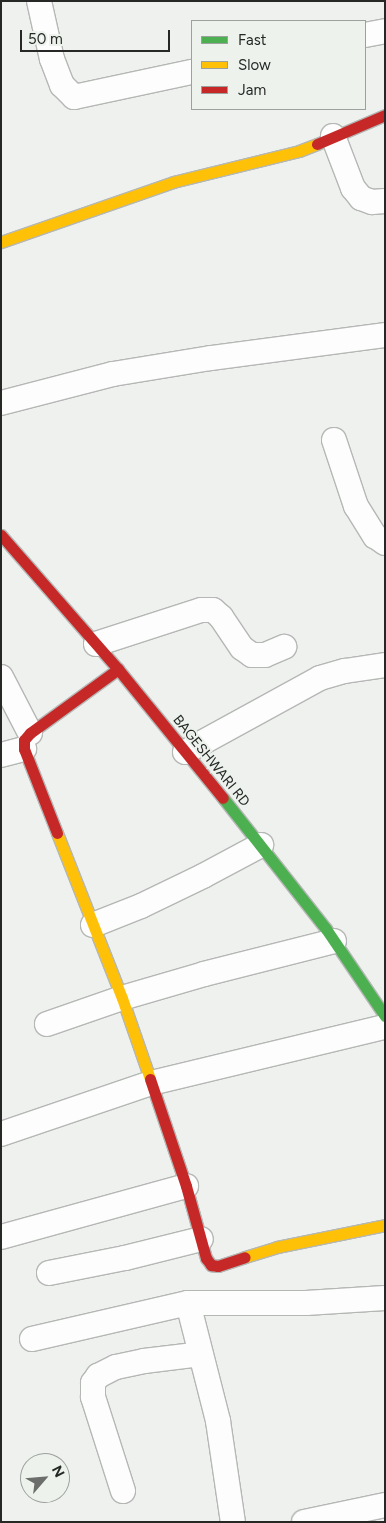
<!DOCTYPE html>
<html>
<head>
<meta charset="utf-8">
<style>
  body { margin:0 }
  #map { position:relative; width:386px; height:1523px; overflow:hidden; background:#eef1ee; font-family:Figtree,sans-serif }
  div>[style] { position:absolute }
  .roads { filter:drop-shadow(1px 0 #b5b7b5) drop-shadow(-1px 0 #b5b7b5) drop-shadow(0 1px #b5b7b5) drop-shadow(0 -1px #b5b7b5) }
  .street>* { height:24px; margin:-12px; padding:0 12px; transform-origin:12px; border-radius:12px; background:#fcfdfc }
  .fast>* { height:11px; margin:-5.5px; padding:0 5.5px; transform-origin:5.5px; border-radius:5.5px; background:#4caf50 }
  .slow>* { height:11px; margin:-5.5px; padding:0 5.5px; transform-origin:5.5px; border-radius:5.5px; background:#ffc107 }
  .jam>* { height:11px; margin:-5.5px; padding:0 5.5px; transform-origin:5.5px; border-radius:5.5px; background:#c62828 }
  span { translate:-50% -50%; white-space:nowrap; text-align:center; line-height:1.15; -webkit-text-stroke:4px #edf2ed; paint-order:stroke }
  .street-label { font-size:14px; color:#262826 }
  .frame { position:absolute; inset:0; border:2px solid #262826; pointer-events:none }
  .legend { position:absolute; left:191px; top:20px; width:175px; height:90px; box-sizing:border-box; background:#edf2ed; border:1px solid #9da19d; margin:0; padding:6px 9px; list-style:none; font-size:15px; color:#262826 }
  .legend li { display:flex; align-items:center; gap:10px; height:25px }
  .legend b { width:25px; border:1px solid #9da19d }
  .north { position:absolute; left:20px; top:1453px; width:50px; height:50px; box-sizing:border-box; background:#edf2ed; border:1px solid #9da19d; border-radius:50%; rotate:63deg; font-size:14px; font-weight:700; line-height:20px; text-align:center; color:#262826 }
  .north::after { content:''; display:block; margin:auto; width:18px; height:22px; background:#6c6e6c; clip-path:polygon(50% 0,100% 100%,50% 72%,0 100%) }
  .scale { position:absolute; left:20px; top:30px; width:150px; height:22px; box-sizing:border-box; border:2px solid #262826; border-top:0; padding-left:6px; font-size:15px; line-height:18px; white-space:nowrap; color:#262826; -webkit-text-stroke:4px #edf2ed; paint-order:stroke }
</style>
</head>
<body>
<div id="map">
  <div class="roads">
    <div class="street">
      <div style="left:39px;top:1px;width:59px;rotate:77.4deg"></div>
      <div style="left:52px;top:59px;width:28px;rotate:69deg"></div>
      <div style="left:62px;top:85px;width:17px;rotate:45deg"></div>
      <div style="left:74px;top:97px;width:121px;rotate:-12deg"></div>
      <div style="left:365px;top:35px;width:20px;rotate:-11deg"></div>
      <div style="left:333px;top:136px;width:56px;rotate:69deg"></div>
      <div style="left:353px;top:188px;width:13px;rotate:51deg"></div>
      <div style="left:361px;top:198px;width:12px;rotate:20deg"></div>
      <div style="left:372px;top:202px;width:13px;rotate:-4deg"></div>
      <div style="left:1px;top:403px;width:116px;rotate:-14.5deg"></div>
      <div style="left:113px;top:374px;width:99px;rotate:-9.3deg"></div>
      <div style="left:211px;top:358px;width:176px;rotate:-7.5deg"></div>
      <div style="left:334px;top:440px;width:70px;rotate:71.6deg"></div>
      <div style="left:356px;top:506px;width:36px;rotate:58deg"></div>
      <div style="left:375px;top:536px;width:12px;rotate:35deg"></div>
      <div style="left:96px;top:644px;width:110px;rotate:-17.9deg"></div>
      <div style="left:201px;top:610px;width:12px"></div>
      <div style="left:213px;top:610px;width:11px;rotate:41deg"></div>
      <div style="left:221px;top:617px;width:37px;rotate:56deg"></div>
      <div style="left:242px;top:648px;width:12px;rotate:35deg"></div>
      <div style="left:252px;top:655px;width:13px"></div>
      <div style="left:265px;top:655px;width:21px;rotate:-23deg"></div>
      <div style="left:1px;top:677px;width:63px;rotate:62.6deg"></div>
      <div style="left:185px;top:752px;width:154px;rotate:-28.7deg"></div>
      <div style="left:320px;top:678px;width:26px;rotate:-16deg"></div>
      <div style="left:345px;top:671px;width:40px;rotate:-8.5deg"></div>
      <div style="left:1px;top:755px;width:24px;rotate:-15deg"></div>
      <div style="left:93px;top:925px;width:52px;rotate:-21.6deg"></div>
      <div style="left:141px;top:906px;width:69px;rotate:-25.8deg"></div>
      <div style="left:203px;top:876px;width:66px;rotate:-28.1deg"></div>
      <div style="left:47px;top:1024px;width:79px;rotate:-19.1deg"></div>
      <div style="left:122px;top:998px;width:85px;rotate:-16.3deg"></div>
      <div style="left:204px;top:974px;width:134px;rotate:-14.2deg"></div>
      <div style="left:1px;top:1134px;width:158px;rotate:-18.8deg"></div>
      <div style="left:151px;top:1083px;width:241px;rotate:-13.5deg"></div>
      <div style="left:1px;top:1237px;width:192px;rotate:-15.4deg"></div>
      <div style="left:49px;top:1273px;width:77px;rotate:-11.2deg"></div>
      <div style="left:125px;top:1258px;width:78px;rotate:-14deg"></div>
      <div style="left:188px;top:1303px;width:122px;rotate:75.7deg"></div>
      <div style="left:218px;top:1421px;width:102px;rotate:81.6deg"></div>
      <div style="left:32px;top:1339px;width:160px;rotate:-13deg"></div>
      <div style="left:188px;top:1303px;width:118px"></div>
      <div style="left:306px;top:1303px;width:79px;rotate:-3.6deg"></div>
      <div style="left:123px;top:1491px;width:99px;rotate:-107.7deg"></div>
      <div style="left:93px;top:1397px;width:14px;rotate:-90deg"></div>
      <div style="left:93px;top:1383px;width:9px;rotate:-54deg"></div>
      <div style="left:98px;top:1376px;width:20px;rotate:-27deg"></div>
      <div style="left:116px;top:1367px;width:29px;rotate:-12deg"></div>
      <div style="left:144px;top:1361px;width:57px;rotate:-7deg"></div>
      <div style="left:304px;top:1522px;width:83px;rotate:-11.9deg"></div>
    </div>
    <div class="fast">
      <div style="left:223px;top:798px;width:167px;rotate:51.8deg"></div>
      <div style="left:326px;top:929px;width:105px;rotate:55.9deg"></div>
    </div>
    <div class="slow">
      <div style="left:1px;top:242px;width:182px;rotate:-19.2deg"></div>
      <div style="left:173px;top:182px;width:130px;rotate:-13.8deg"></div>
      <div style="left:299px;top:151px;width:19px;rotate:-21deg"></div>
      <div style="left:57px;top:833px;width:177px;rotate:68.5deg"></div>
      <div style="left:122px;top:998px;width:86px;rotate:70.9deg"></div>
      <div style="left:245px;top:1257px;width:34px;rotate:-17deg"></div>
      <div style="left:277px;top:1247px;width:110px;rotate:-11.5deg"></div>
    </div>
    <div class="jam">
      <div style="left:317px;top:144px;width:74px;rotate:-23.1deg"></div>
      <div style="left:1px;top:535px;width:178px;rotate:48.9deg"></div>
      <div style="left:118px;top:669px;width:166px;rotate:50.9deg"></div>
      <div style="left:57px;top:833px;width:90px;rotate:-111.4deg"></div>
      <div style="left:24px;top:749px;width:9px;rotate:-90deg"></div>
      <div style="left:24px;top:740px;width:9px;rotate:-49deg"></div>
      <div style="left:30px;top:733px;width:109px;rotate:-36deg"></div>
      <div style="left:150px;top:1079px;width:113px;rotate:71.4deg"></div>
      <div style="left:186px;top:1186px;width:75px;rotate:74.5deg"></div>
      <div style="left:206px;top:1258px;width:9px;rotate:54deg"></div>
      <div style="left:211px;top:1265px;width:7px;rotate:8deg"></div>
      <div style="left:218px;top:1266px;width:28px;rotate:-18deg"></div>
    </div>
  </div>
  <div class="street-label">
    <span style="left:211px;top:761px;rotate:51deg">BAGESHWARI RD</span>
  </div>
  <div class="frame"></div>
  <ul class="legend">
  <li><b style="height:6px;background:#4caf50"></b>Fast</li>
  <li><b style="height:6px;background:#ffc107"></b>Slow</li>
  <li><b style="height:6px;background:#c62828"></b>Jam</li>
  </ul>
  <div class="north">N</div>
  <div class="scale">50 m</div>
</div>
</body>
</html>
